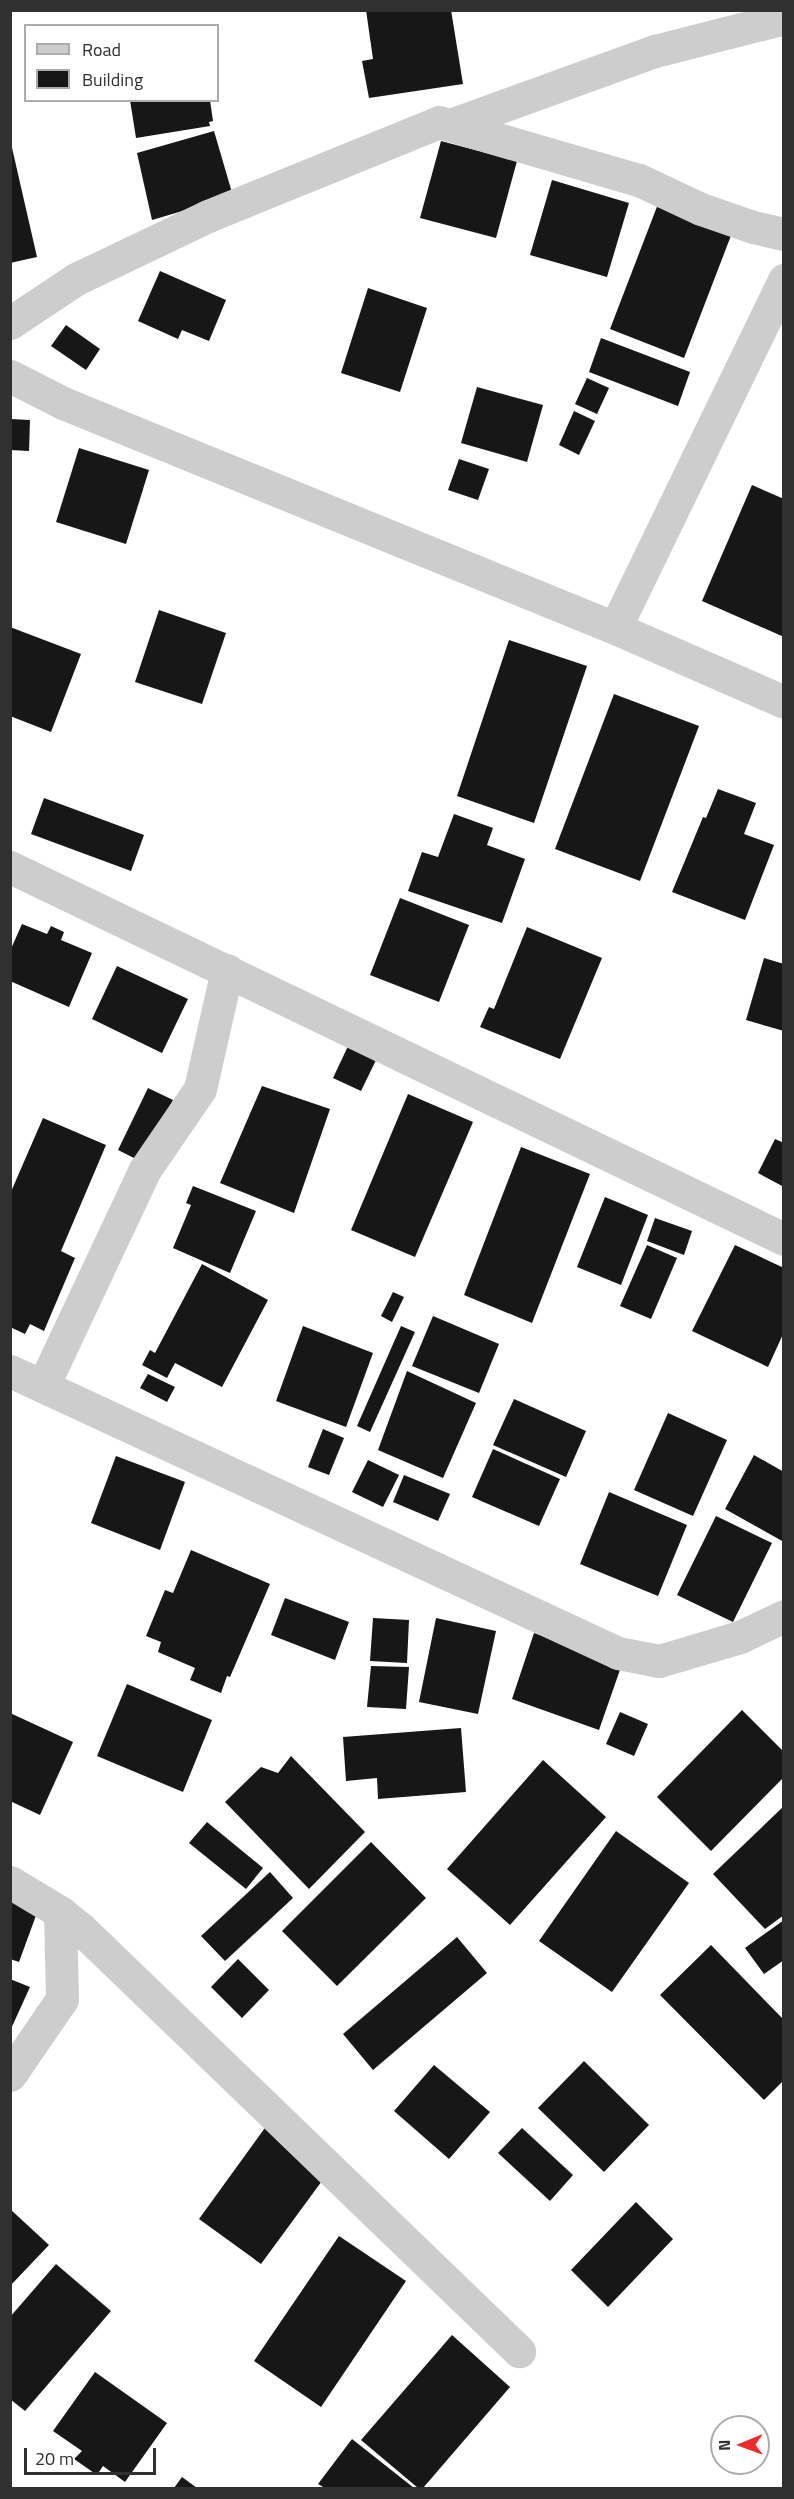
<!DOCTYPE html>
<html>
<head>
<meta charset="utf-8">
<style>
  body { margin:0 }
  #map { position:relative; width:794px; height:2499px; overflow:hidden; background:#fff; font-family:"Titillium Web",sans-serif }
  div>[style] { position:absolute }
  .building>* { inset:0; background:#171717 }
  .street>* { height:33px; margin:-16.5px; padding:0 16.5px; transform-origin:16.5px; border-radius:16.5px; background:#cdcdcd }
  span { translate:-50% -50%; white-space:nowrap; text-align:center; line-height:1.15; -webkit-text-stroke:6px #fff; paint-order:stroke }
  .frame { position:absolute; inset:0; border:12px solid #303030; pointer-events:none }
  .legend { position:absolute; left:24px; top:24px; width:195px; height:78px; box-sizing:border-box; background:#fff; border:2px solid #acacac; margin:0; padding:8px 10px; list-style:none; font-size:18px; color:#303030 }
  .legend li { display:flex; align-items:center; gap:12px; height:30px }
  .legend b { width:30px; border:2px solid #acacac }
  .north { position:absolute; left:710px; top:2415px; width:60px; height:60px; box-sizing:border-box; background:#fff; border:2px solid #acacac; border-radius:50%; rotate:269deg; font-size:16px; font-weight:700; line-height:24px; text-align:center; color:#303030 }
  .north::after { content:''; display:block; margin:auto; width:21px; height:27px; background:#ed2c2c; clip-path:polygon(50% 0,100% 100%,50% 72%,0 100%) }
  .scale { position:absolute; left:24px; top:2448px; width:132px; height:27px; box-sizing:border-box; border:3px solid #303030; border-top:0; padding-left:8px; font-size:18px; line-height:21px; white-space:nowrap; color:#303030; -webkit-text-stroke:4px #fff; paint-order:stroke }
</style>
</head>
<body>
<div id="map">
  <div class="building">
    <div style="clip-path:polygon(366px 10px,451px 10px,463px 84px,369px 98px,362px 61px,373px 59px)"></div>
    <div style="clip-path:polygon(130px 100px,210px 100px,213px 121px,209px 122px,210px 126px,136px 138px)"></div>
    <div style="clip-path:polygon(214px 131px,233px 196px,152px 220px,137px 153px)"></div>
    <div style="clip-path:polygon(10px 139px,37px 257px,10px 263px)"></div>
    <div style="clip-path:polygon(441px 141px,517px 161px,496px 238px,420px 218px)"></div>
    <div style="clip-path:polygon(552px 180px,629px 203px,607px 277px,530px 255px)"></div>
    <div style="clip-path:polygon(658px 204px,732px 233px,684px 358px,610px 329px)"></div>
    <div style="clip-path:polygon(160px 271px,226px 300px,209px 341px,182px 330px,178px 339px,138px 321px)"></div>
    <div style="clip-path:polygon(368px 288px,427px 308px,400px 392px,341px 373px)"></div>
    <div style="clip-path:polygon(66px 325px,100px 349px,86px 370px,51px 346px)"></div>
    <div style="clip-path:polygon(601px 338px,690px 372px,678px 406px,589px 372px)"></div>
    <div style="clip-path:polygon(587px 378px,609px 388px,597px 414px,575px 404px)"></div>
    <div style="clip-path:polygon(477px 387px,543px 405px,527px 462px,461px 443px)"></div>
    <div style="clip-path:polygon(574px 411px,595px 421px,579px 455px,559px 445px)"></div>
    <div style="clip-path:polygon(10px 419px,30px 420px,29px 451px,10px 450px)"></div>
    <div style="clip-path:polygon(79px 448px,149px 470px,126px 544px,56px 522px)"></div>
    <div style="clip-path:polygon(459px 459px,489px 469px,478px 500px,448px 490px)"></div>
    <div style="clip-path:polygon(752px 485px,784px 499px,784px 637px,702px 601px)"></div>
    <div style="clip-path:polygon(159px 610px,226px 633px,202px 704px,135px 682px)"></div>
    <div style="clip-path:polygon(10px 627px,81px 654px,51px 732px,10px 716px)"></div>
    <div style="clip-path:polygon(509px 640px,587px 666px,534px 823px,457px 796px)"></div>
    <div style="clip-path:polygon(614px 694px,699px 726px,640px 881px,555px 849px)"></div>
    <div style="clip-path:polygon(718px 789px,756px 803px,744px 834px,774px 845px,745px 920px,672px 892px,703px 817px,706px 818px)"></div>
    <div style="clip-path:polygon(44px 798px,144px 835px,131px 871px,31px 834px)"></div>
    <div style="clip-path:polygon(454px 814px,493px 828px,487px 845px,525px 859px,502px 923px,408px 891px,422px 852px,438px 857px)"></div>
    <div style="clip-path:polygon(400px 898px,469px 925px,439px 1002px,370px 975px)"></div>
    <div style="clip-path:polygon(22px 924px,47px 934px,51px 926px,64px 932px,61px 940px,92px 953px,69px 1007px,10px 981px,10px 951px)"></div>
    <div style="clip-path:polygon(527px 927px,602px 958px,560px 1059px,480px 1027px,489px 1007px,494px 1009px)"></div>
    <div style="clip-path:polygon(764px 958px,784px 964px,784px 1031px,746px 1020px)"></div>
    <div style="clip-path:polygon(117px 966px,188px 999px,162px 1053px,92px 1019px)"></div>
    <div style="clip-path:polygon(349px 1044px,377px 1058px,361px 1091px,333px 1078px)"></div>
    <div style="clip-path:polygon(262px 1086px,330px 1109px,294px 1213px,220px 1183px)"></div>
    <div style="clip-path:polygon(148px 1088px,173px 1100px,142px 1162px,118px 1150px)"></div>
    <div style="clip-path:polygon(408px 1094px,473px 1122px,415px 1257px,351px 1230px)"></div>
    <div style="clip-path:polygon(43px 1118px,106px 1145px,61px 1251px,75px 1258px,44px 1331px,30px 1324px,25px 1334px,10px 1327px,10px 1194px)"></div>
    <div style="clip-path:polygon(775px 1139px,784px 1143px,784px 1187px,758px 1173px)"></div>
    <div style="clip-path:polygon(521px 1147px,590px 1174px,532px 1323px,464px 1295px)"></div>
    <div style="clip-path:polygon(193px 1186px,256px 1211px,230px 1273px,173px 1248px,191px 1205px,186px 1203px)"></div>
    <div style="clip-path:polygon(605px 1197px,648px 1215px,621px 1285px,577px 1267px)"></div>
    <div style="clip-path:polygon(655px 1218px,692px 1231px,684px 1255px,647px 1241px)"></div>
    <div style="clip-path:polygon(647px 1245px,677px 1258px,651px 1319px,620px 1306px)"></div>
    <div style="clip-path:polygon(735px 1245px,784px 1268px,784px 1332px,768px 1367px,692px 1331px)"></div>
    <div style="clip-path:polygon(202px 1264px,268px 1300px,222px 1387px,175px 1363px,167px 1378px,142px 1365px,150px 1350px,155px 1353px)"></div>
    <div style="clip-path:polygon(393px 1292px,404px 1297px,392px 1322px,381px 1316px)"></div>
    <div style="clip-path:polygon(433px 1316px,499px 1344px,479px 1393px,412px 1366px)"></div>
    <div style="clip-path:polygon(303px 1326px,373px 1353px,346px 1427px,276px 1401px)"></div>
    <div style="clip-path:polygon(401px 1326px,415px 1332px,370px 1432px,357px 1426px)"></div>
    <div style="clip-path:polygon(407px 1371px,476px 1403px,443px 1478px,378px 1450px)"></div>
    <div style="clip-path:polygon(148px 1374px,175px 1387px,167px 1402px,140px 1388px)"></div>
    <div style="clip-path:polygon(514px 1399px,586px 1431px,566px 1477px,493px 1445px)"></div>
    <div style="clip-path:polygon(668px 1413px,727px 1440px,693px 1516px,634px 1490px)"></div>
    <div style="clip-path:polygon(323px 1429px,344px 1438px,329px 1475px,308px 1467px)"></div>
    <div style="clip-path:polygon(493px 1449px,560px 1479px,539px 1526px,472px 1497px)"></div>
    <div style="clip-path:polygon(754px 1455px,784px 1472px,784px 1542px,725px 1509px)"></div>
    <div style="clip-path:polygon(116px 1456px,185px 1482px,160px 1550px,91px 1523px)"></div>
    <div style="clip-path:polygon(368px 1460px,399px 1475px,383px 1507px,352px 1492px)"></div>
    <div style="clip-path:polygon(404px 1475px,450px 1494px,438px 1521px,393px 1502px)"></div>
    <div style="clip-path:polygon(609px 1492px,687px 1525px,658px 1596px,580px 1564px)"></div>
    <div style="clip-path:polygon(716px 1516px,772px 1543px,733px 1622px,677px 1595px)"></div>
    <div style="clip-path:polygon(191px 1550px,270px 1584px,230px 1677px,227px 1676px,221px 1693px,190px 1680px,195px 1668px,158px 1652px,161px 1642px,146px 1636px,165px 1590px,173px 1593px)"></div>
    <div style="clip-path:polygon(285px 1598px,349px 1622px,335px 1660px,271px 1635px)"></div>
    <div style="clip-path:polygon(373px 1618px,409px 1620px,407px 1663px,370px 1661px)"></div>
    <div style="clip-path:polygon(436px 1618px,496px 1631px,478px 1714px,419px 1702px)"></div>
    <div style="clip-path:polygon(534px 1633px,622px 1664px,599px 1730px,512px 1699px)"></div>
    <div style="clip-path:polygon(371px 1666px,409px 1667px,406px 1709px,367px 1707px)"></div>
    <div style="clip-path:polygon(127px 1684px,212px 1720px,183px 1792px,97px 1756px)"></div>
    <div style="clip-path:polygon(742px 1710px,784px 1752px,784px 1777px,711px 1851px,657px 1797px)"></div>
    <div style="clip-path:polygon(620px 1712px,648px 1724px,634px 1756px,606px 1744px)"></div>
    <div style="clip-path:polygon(10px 1713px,73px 1742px,40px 1815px,10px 1801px)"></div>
    <div style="clip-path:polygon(461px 1728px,466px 1792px,378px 1799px,377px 1778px,346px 1781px,343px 1737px)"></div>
    <div style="clip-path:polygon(291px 1756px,365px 1832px,309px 1889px,225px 1802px,261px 1767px,278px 1773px)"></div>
    <div style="clip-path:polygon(543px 1760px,606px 1817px,510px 1925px,447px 1869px)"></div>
    <div style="clip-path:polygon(784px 1806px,784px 1915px,765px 1929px,713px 1874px)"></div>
    <div style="clip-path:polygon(207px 1822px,263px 1868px,246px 1889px,189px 1843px)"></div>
    <div style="clip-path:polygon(616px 1831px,689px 1883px,612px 1992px,539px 1941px)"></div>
    <div style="clip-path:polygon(371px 1842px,426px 1898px,337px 1986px,282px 1931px)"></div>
    <div style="clip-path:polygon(270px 1872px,293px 1898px,225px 1961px,201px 1936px)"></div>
    <div style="clip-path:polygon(10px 1900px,38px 1910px,19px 1962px,10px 1959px)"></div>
    <div style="clip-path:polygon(784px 1920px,784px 1960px,764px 1974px,745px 1948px)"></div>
    <div style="clip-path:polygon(457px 1937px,487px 1973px,373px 2070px,343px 2034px)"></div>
    <div style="clip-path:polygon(711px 1945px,784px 2020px,784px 2080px,764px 2100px,660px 1995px)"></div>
    <div style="clip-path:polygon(238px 1959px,269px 1990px,242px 2018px,211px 1987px)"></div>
    <div style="clip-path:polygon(10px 1979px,30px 1987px,10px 2031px)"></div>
    <div style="clip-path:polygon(584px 2061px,649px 2125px,604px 2172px,538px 2108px)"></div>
    <div style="clip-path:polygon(434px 2065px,490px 2112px,449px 2159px,394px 2111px)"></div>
    <div style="clip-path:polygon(267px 2125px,330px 2170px,261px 2264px,199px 2219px)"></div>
    <div style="clip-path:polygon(522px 2128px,573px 2175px,550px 2201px,498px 2153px)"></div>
    <div style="clip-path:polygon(636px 2202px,673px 2239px,608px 2307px,571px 2270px)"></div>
    <div style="clip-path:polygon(10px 2209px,49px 2245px,10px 2286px)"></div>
    <div style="clip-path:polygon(339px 2236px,406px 2281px,321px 2407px,254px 2361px)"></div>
    <div style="clip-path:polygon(56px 2264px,111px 2311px,25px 2411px,10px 2399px,10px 2317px)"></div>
    <div style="clip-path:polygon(452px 2335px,510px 2387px,423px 2488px,418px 2488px,361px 2440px)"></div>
    <div style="clip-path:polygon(95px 2372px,167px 2423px,125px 2482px,103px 2466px,97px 2475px,74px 2459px,82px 2451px,53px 2431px)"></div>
    <div style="clip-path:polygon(352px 2439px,414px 2488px,325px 2488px,318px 2484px)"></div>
    <div style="clip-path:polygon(182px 2477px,197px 2488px,174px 2488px)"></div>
  </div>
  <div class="street">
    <div style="left:453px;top:124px;width:215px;rotate:-19.9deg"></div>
    <div style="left:655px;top:51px;width:133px;rotate:-14.3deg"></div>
    <div style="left:10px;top:323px;width:79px;rotate:-33.7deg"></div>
    <div style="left:76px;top:279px;width:146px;rotate:-25.5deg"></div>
    <div style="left:208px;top:216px;width:249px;rotate:-22.1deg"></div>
    <div style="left:439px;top:122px;width:208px;rotate:16.2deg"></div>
    <div style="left:639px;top:180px;width:68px;rotate:25.1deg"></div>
    <div style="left:701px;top:209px;width:55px;rotate:19.1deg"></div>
    <div style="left:753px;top:227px;width:32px;rotate:13deg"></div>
    <div style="left:10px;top:376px;width:59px;rotate:27deg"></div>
    <div style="left:63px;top:403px;width:596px;rotate:22.18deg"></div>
    <div style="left:615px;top:628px;width:184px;rotate:23.6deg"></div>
    <div style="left:615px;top:628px;width:387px;rotate:-64.1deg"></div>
    <div style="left:10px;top:867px;width:859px;rotate:25.67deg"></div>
    <div style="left:10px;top:1371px;width:670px;rotate:24.88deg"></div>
    <div style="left:618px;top:1653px;width:42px;rotate:11deg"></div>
    <div style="left:659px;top:1661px;width:84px;rotate:-16.5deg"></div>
    <div style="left:740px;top:1637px;width:49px;rotate:-25.5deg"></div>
    <div style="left:43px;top:1386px;width:238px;rotate:-64.8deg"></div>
    <div style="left:144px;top:1171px;width:99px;rotate:-55.7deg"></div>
    <div style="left:200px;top:1089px;width:122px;rotate:-77.2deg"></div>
    <div style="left:10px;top:1882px;width:58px;rotate:31deg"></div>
    <div style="left:60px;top:1912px;width:26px;rotate:39deg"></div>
    <div style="left:80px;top:1928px;width:610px;rotate:43.94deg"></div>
    <div style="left:10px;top:2075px;width:92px;rotate:-55.6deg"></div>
    <div style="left:62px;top:1999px;width:87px;rotate:-91.3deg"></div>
  </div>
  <div class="frame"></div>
  <ul class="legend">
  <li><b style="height:8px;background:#cdcdcd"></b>Road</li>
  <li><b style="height:16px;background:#171717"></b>Building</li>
  </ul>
  <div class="north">N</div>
  <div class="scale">20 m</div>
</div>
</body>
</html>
